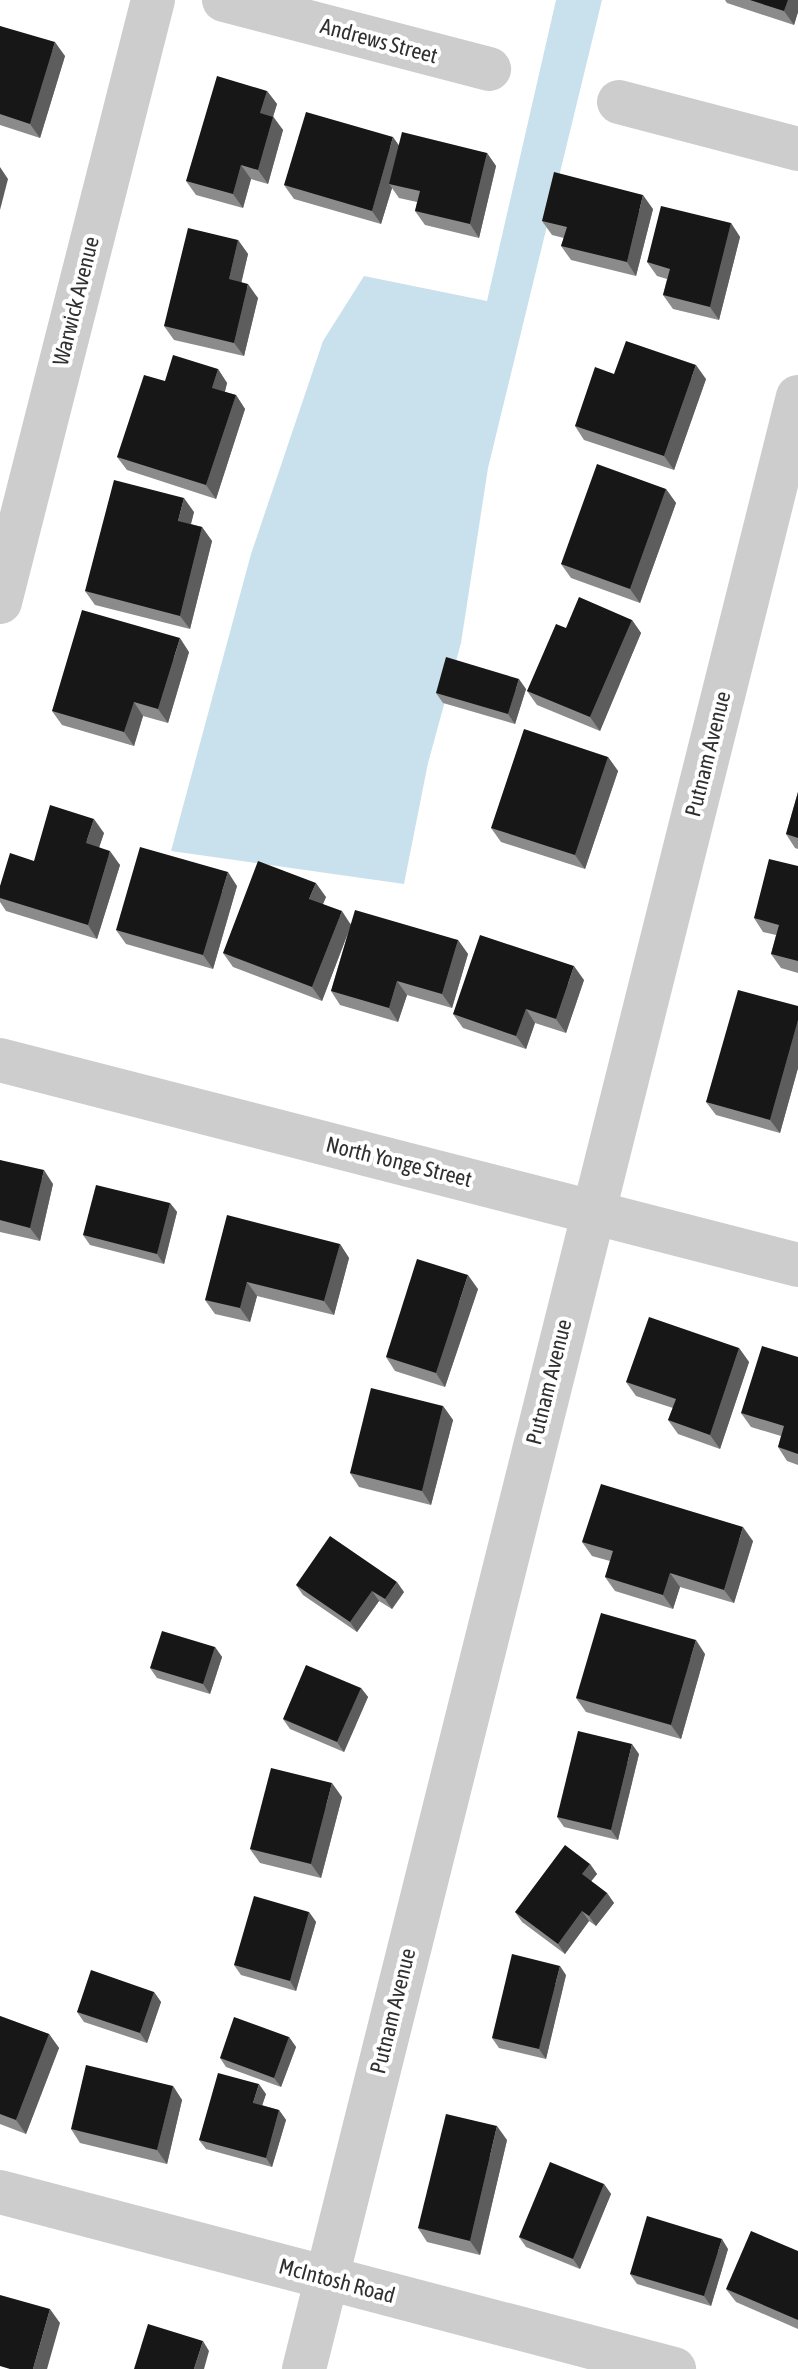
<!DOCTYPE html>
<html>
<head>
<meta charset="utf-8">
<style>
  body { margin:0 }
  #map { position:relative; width:798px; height:2369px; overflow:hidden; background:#fff; font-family:"Asap Condensed",sans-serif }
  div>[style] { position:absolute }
  .water>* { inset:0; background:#c9e1ed }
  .minor>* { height:44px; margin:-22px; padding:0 22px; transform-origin:22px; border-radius:22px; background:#cdcdcd }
  .wall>* { inset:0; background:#8b8b8b }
  .shaded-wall>* { inset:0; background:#5d5d5d }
  .building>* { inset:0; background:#171717 }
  span { translate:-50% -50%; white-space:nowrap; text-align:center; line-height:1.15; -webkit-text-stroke:8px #fff; paint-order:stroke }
  .street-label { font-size:22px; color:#303030 }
</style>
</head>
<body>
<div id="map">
  <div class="water">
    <div style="clip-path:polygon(556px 0,602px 0,488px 468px,461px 643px,428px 763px,404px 884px,171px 851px,251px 554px,323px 341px,364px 276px,487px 301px)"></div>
  </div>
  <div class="minor">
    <div style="left:224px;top:0;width:274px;rotate:14.6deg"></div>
    <div style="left:619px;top:102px;width:185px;rotate:14.7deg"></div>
    <div style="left:0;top:602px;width:621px;rotate:-75.74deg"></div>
    <div style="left:0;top:1060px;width:824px;rotate:14.41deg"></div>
    <div style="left:0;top:2192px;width:697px;rotate:14.71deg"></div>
    <div style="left:304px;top:2369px;width:2033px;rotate:-75.94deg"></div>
  </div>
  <div class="wall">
    <div style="clip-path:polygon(725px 0,798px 0,798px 12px,794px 25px,727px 3px)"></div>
    <div style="clip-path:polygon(0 26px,65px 56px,40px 138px,0 125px)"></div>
    <div style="clip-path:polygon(267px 91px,277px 104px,273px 116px,283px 130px,268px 184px,251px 179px,243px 208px,196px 195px,186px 181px)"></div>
    <div style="clip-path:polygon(399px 145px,487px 153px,496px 166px,479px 238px,425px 225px,415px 211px,417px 202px,399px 198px,392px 188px,381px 224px,294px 199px,284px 185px)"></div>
    <div style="clip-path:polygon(653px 209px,636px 276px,571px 260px,561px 246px,564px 238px,552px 235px,542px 221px)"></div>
    <div style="clip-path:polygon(731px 223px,740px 237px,719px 320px,673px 309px,663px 295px,667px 279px,657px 276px,647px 262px)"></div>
    <div style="clip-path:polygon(238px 240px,248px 254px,241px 282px,258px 298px,244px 356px,174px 340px,164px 326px)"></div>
    <div style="clip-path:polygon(218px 369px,227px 383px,225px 392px,236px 395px,245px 409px,216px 499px,127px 470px,117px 457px,165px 381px)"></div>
    <div style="clip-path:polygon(614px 374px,706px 379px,674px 470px,584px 440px,575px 426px)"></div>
    <div style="clip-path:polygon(666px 489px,676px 503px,640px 603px,571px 578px,561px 564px)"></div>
    <div style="clip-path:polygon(194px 512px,191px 524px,202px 527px,212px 541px,190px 629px,95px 605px,85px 591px)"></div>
    <div style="clip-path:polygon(632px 620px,641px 633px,600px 731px,537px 705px,527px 691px,566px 628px)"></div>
    <div style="clip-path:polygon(189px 652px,168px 723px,143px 716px,134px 746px,62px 725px,52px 711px)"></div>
    <div style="clip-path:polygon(526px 689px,515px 724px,443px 703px,436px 693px)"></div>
    <div style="clip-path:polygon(608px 757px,618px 771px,585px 869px,501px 842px,491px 828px)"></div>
    <div style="clip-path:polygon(798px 792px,798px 849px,795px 848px,786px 834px)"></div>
    <div style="clip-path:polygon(104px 833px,99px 847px,120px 865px,97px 939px,6px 911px,0 902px,0 886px,34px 861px)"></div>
    <div style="clip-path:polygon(798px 866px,798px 973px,781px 968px,771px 954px,776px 935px,763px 932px,754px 918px)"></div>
    <div style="clip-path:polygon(237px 886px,213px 969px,126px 944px,116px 930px)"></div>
    <div style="clip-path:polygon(326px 897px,323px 904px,351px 924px,458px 940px,468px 954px,452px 1008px,407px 995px,398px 1022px,340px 1005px,331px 991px,348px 933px,322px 1001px,233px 967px,223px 953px)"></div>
    <div style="clip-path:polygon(584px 980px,566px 1033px,535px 1023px,526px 1049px,463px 1028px,453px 1014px)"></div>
    <div style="clip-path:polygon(798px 1006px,798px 1068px,780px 1133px,716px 1115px,706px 1102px)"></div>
    <div style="clip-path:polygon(0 1160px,53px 1184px,40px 1241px,0 1232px)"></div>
    <div style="clip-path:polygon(170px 1203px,177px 1212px,164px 1264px,90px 1245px,83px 1235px)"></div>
    <div style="clip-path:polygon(340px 1244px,349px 1258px,334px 1315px,257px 1296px,250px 1322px,215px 1314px,205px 1300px)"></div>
    <div style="clip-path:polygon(478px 1289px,445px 1387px,395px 1371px,386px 1357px)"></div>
    <div style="clip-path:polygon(739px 1348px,749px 1362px,720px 1449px,678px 1434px,668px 1420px,673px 1408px,636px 1396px,626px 1382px)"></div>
    <div style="clip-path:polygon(798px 1357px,798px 1465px,787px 1461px,778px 1447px,781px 1436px,751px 1427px,741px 1413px)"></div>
    <div style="clip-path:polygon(443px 1406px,453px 1420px,431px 1505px,359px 1487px,350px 1473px)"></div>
    <div style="clip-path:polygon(753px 1541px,734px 1603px,680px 1587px,673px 1609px,615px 1591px,605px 1577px,610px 1561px,592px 1556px,582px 1542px)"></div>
    <div style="clip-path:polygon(296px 1585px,404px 1592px,392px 1609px,379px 1601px,357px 1632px,303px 1595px)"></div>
    <div style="clip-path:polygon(215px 1647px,222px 1657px,210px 1694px,157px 1678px,150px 1668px)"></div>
    <div style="clip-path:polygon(705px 1654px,681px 1739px,586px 1712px,576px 1698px)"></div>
    <div style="clip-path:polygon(361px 1688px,368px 1697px,344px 1752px,290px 1729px,283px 1719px)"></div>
    <div style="clip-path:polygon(639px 1754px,618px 1840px,564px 1827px,557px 1817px)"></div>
    <div style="clip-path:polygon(342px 1797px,321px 1878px,260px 1863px,250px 1849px)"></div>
    <div style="clip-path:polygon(590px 1864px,597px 1874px,591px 1881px,607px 1893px,614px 1903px,596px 1926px,589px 1921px,565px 1954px,522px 1922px,515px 1912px)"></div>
    <div style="clip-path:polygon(309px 1912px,316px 1922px,296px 1991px,241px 1975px,234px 1965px)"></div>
    <div style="clip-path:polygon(566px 1975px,546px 2059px,499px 2048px,492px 2038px)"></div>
    <div style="clip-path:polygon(154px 1992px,161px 2002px,147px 2043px,84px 2022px,77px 2012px)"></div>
    <div style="clip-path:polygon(0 2016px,49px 2034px,59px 2048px,26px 2134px,0 2124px)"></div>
    <div style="clip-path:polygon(289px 2037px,296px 2047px,281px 2087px,226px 2067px,220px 2058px)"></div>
    <div style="clip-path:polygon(173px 2086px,182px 2100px,167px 2164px,80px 2143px,71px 2129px)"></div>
    <div style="clip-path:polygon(266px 2094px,262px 2105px,279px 2110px,286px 2120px,272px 2167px,206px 2149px,199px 2140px)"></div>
    <div style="clip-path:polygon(507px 2140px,480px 2255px,427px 2242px,418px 2228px)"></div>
    <div style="clip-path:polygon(604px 2184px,611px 2194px,580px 2269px,526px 2247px,519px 2237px)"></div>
    <div style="clip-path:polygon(728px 2249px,711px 2306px,637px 2284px,630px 2274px)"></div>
    <div style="clip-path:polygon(798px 2251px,798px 2329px,736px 2302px,726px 2289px)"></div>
  </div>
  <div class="shaded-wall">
    <div style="clip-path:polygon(788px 0,798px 0,798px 12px,794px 25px,784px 11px)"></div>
    <div style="clip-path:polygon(55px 42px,65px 56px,40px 138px,30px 124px)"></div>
    <div style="clip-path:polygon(267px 91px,277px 104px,270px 127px,260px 113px)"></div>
    <div style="clip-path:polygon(273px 117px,283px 130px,268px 184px,258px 170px)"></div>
    <div style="clip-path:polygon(393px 137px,403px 151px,389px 184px,392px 188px,381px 224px,372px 211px)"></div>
    <div style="clip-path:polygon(487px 153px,496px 166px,479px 238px,470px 224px)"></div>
    <div style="clip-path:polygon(241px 165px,251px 179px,243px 208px,233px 194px)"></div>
    <div style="clip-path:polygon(0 167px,8px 179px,0 210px)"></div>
    <div style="clip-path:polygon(643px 195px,653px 209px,636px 276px,627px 262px)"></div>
    <div style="clip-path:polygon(731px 223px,740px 237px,719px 320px,710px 307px)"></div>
    <div style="clip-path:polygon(238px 240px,248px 254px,239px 293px,229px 279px)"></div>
    <div style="clip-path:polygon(248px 284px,258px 298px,244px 356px,234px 343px)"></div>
    <div style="clip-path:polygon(696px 365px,706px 379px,674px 470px,664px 456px)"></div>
    <div style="clip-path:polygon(218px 369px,227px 383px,222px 402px,212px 388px)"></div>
    <div style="clip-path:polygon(236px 395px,245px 409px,216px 499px,206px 485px)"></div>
    <div style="clip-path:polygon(666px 489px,676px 503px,640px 603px,630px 589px)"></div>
    <div style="clip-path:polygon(184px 498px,194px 512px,188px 535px,178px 521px)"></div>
    <div style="clip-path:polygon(202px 527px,212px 541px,190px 629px,180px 616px)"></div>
    <div style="clip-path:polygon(632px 620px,641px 633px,600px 731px,590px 717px)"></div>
    <div style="clip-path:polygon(180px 638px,189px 652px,168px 723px,158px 709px)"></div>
    <div style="clip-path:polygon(519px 679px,526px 689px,515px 724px,508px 714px)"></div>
    <div style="clip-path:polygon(134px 702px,143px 716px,134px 746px,124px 732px)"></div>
    <div style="clip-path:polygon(608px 757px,618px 771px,585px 869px,575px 855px)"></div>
    <div style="clip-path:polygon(94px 819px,104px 833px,96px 857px,86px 843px)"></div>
    <div style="clip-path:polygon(110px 851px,120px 865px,97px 939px,88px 925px)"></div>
    <div style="clip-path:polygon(228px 872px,237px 886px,213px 969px,203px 955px)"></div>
    <div style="clip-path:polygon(316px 883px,326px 897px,319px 913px,309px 899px)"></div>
    <div style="clip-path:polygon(342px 911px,351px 925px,322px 1001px,312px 987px)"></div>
    <div style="clip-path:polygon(458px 940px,468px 954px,452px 1008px,442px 994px)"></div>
    <div style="clip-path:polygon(574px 966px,584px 980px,566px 1033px,556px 1019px)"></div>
    <div style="clip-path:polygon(397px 981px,407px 995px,398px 1022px,389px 1008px)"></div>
    <div style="clip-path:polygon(526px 1009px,535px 1023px,526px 1049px,516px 1036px)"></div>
    <div style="clip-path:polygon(798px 1020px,798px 1068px,780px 1133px,770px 1120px)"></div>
    <div style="clip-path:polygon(44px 1170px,53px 1184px,40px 1241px,30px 1228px)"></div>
    <div style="clip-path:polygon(170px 1203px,177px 1212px,164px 1264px,157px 1254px)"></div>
    <div style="clip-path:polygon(340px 1244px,349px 1258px,334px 1315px,324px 1301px)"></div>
    <div style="clip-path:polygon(468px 1275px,478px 1289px,445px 1387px,436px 1373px)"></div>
    <div style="clip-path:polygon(247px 1282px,257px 1296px,250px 1322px,240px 1308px)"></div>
    <div style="clip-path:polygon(739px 1348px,749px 1362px,720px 1449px,710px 1435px)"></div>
    <div style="clip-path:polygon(443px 1406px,453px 1420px,431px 1505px,422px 1491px)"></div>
    <div style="clip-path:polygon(743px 1527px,753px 1541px,734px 1603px,724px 1590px)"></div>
    <div style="clip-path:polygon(670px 1573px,680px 1587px,673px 1609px,663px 1595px)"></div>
    <div style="clip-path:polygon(397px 1582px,404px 1592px,392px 1609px,385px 1599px)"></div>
    <div style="clip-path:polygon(372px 1591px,379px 1601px,357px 1632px,350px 1622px)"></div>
    <div style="clip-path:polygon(696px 1640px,705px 1654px,681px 1739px,671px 1725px)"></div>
    <div style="clip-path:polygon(215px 1647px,222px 1657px,210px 1694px,203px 1684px)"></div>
    <div style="clip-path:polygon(361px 1688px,368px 1697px,344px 1752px,337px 1742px)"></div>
    <div style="clip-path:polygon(632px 1744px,639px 1754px,618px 1840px,611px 1830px)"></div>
    <div style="clip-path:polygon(332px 1783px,342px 1797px,321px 1878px,311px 1864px)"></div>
    <div style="clip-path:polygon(590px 1864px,597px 1874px,589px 1884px,582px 1874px)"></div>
    <div style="clip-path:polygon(607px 1893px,614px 1903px,596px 1926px,589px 1916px)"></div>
    <div style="clip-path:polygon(582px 1911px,589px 1921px,565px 1954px,558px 1944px)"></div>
    <div style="clip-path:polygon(309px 1912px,316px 1922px,296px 1991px,290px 1981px)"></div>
    <div style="clip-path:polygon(560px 1966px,566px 1975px,546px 2059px,539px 2049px)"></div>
    <div style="clip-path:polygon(154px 1992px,161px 2002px,147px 2043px,140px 2033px)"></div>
    <div style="clip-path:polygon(49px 2034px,59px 2048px,26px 2134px,16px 2120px)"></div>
    <div style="clip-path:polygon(289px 2037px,296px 2047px,281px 2087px,274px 2078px)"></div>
    <div style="clip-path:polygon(259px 2084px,266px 2094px,260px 2112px,253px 2103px)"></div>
    <div style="clip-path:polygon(173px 2086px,182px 2100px,167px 2164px,157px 2150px)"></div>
    <div style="clip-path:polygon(279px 2110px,286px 2120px,272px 2167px,266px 2158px)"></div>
    <div style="clip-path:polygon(497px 2126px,507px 2140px,480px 2255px,470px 2241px)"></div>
    <div style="clip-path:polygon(604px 2184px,611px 2194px,580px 2269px,573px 2259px)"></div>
    <div style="clip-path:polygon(722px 2239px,728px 2249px,711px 2306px,704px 2296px)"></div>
    <div style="clip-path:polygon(50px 2309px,60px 2323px,47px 2369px,33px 2369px)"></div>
    <div style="clip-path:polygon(203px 2341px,209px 2351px,204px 2369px,194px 2369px)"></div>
  </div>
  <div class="building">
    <div style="clip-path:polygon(750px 0,788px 0,784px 11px)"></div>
    <div style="clip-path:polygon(0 26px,55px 42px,30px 124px,0 114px)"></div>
    <div style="clip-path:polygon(217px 76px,267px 91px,260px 113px,273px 117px,258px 170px,241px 165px,233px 194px,186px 181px)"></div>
    <div style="clip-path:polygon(306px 112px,393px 137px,372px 211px,284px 185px)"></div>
    <div style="clip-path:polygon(402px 132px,487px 153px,470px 224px,415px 211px,420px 191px,389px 184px)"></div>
    <div style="clip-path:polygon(554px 172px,643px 195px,627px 262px,561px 246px,567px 227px,542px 221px)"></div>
    <div style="clip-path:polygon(661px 206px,731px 223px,710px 307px,663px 295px,670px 269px,647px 262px)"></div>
    <div style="clip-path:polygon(188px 228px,238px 240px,229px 279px,248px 284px,234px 343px,164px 326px)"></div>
    <div style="clip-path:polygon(626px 341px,696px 365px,664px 456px,575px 426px,595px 367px,614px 374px)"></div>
    <div style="clip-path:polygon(173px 355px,218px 369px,212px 388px,236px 395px,206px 485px,117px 457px,144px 375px,165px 381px)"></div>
    <div style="clip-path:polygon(597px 464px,666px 489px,630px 589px,561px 564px)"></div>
    <div style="clip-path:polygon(114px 480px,184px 498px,178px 521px,202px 527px,180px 616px,85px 591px)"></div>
    <div style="clip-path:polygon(579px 597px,632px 620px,590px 717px,527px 691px,556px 624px,566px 628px)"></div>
    <div style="clip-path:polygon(82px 610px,180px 638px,158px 709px,134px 702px,124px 732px,52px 711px)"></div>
    <div style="clip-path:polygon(446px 657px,519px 679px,508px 714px,436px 693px)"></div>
    <div style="clip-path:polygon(524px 729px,608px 757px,575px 855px,491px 828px)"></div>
    <div style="clip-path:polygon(798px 792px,798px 838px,786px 834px)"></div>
    <div style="clip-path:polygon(50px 805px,94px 819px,86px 843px,110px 851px,88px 925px,0 898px,0 886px,10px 853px,34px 861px)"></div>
    <div style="clip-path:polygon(140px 847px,228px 872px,203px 955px,116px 930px)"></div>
    <div style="clip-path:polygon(769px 859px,798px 866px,798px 961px,771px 954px,779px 925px,754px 918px)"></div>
    <div style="clip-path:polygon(258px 861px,316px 883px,309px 899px,342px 911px,312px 987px,223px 953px)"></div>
    <div style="clip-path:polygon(355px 910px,458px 940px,442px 994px,397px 981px,389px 1008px,331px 991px)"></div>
    <div style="clip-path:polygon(480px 935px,574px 966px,556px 1019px,526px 1009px,516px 1036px,453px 1014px)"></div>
    <div style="clip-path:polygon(738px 990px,798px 1006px,798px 1020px,770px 1120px,706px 1102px)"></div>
    <div style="clip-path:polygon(0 1160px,44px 1170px,30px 1228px,0 1220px)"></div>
    <div style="clip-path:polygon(96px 1185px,170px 1203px,157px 1254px,83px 1235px)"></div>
    <div style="clip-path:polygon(227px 1215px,340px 1244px,324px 1301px,247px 1282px,240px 1308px,205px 1300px)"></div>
    <div style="clip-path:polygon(417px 1259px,468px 1275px,436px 1373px,386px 1357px)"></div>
    <div style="clip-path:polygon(649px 1317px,739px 1348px,710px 1435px,668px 1420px,676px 1399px,626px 1382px)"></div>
    <div style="clip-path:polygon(762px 1346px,798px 1357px,798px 1454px,778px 1447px,784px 1426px,741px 1413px)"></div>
    <div style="clip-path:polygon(371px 1388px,443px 1406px,422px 1491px,350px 1473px)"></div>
    <div style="clip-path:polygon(601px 1484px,743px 1527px,724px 1590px,670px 1573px,663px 1595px,605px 1577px,613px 1551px,582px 1542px)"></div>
    <div style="clip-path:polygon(330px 1536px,397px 1582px,385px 1599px,372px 1591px,350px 1622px,296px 1585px)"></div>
    <div style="clip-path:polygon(601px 1613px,696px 1640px,671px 1725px,576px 1698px)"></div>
    <div style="clip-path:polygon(162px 1631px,215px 1647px,203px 1684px,150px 1668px)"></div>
    <div style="clip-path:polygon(306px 1665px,361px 1688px,337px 1742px,283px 1719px)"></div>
    <div style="clip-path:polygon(578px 1731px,632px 1744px,611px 1830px,557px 1817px)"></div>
    <div style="clip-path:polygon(271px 1768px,332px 1783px,311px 1864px,250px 1849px)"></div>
    <div style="clip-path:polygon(565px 1845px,590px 1864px,582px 1874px,607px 1893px,589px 1916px,582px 1911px,558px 1944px,515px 1912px)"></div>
    <div style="clip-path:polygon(254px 1896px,309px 1912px,290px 1981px,234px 1965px)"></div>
    <div style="clip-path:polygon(512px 1954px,560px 1966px,539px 2049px,492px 2038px)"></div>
    <div style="clip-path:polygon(91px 1970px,154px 1992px,140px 2033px,77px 2012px)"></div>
    <div style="clip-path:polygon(0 2016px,49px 2034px,16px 2120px,0 2114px)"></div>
    <div style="clip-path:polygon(234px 2017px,289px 2037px,274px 2078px,220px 2058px)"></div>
    <div style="clip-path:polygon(86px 2065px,173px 2086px,157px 2150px,71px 2129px)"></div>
    <div style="clip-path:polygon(218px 2073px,259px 2084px,253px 2103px,279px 2110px,266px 2158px,199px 2140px)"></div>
    <div style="clip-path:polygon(446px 2114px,497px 2126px,470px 2241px,418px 2228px)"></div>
    <div style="clip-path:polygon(550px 2162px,604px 2184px,573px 2259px,519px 2237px)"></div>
    <div style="clip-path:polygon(647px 2216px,722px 2239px,704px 2296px,630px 2274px)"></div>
    <div style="clip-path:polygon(751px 2231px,798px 2251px,798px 2320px,726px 2289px)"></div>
    <div style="clip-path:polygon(0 2295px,50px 2309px,33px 2369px,10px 2369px,0 2366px)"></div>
    <div style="clip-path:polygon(148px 2324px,203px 2341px,194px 2369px,134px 2369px)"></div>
  </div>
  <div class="street-label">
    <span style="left:379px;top:41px;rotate:15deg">Andrews Street</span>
    <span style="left:76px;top:301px;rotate:-76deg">Warwick Avenue</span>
    <span style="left:708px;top:754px;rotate:-76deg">Putnam Avenue</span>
    <span style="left:399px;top:1162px;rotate:14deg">North Yonge Street</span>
    <span style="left:549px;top:1382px;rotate:-76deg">Putnam Avenue</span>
    <span style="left:393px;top:2011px;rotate:-76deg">Putnam Avenue</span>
    <span style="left:337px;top:2281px;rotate:15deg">McIntosh Road</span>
  </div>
</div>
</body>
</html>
